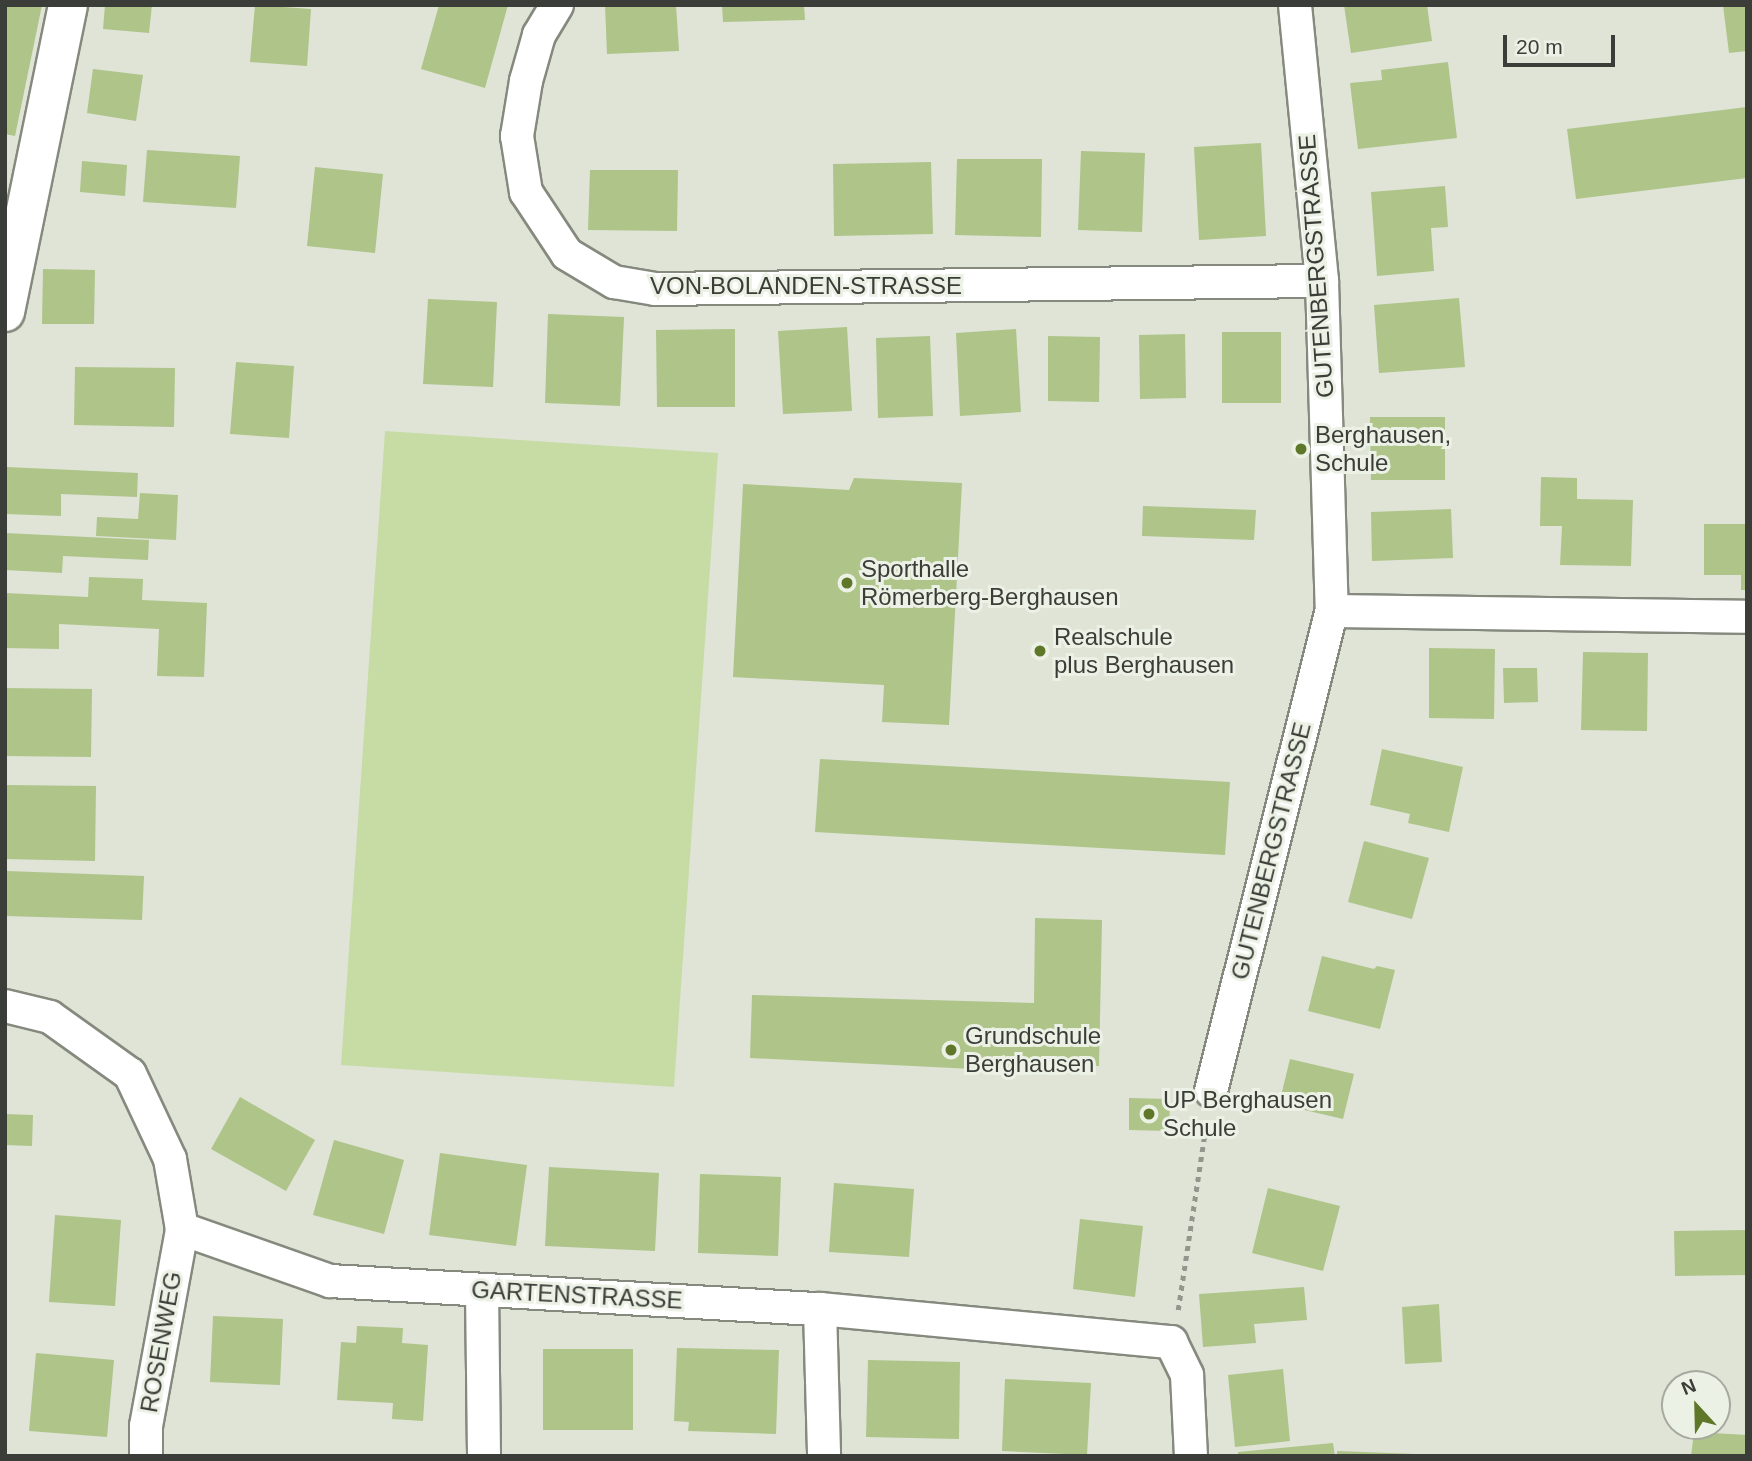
<!DOCTYPE html>
<html>
<head>
<meta charset="utf-8">
<style>
  body { margin:0 }
  #map { position:relative; width:1752px; height:1461px; overflow:hidden; background:#dfe4d7; font-family:Helvetica,sans-serif }
  div>[style] { position:absolute }
  .green>* { inset:0; background:#c7dca5 }
  .building>* { inset:0; background:#aec489 }
  .path>* { height:4.5px; margin-top:-2.25px; transform-origin:0; background:repeating-linear-gradient(90deg,#92968c 0 5px,transparent 0 10px) }
  .roads { filter:drop-shadow(2px 0 #85897e) drop-shadow(-2px 0 #85897e) drop-shadow(0 2px #85897e) drop-shadow(0 -2px #85897e) }
  .street>* { height:32px; margin:-16px; padding:0 16px; transform-origin:16px; border-radius:16px; background:#fff }
  .secondary>* { height:38px; margin:-19px; padding:0 19px; transform-origin:19px; border-radius:19px; background:#fff }
  .dots>* { width:19px; height:19px; translate:-50% -50%; box-sizing:border-box; border:4px solid #ecf1e5; border-radius:50% }
  span { translate:-50% -50%; white-space:nowrap; text-align:center; line-height:1.15; -webkit-text-stroke:6px #ecf1e5; paint-order:stroke }
  .street-label { font-size:24px; color:#3b3d38 }
  .poi-label { font-size:24px; color:#3b3d38 }
  .left { translate:0 -50%; text-align:left }
  .frame { position:absolute; inset:0; border:7px solid #3b3d38; pointer-events:none }
  .north { position:absolute; left:1661px; top:1370px; width:70px; height:70px; box-sizing:border-box; background:#ecf1e5; border:2px solid #a5a9a0; border-radius:50%; rotate:338deg; font-size:19px; font-weight:700; line-height:28px; text-align:center; color:#3b3d38 }
  .north::after { content:''; display:block; margin:auto; width:24px; height:32px; background:#5f7729; clip-path:polygon(50% 0,100% 100%,50% 72%,0 100%) }
  .scale { position:absolute; left:1503px; top:35px; width:112px; height:32px; box-sizing:border-box; border:4px solid #3b3d38; border-top:0; padding-left:9px; font-size:21px; line-height:24px; white-space:nowrap; color:#3b3d38; -webkit-text-stroke:5px #ecf1e5; paint-order:stroke }
</style>
</head>
<body>
<div id="map">
  <div class="green">
    <div style="clip-path:polygon(385px 431px,718px 453px,674px 1087px,341px 1065px)"></div>
  </div>
  <div class="building">
    <div style="clip-path:polygon(5px 5px,42px 5px,15px 136px,5px 134px)"></div>
    <div style="clip-path:polygon(105px 5px,152px 5px,149px 33px,103px 29px)"></div>
    <div style="clip-path:polygon(255px 5px,311px 9px,307px 66px,250px 62px)"></div>
    <div style="clip-path:polygon(439px 5px,508px 5px,485px 88px,421px 69px)"></div>
    <div style="clip-path:polygon(605px 5px,676px 5px,679px 51px,607px 54px)"></div>
    <div style="clip-path:polygon(722px 5px,804px 5px,805px 20px,723px 22px)"></div>
    <div style="clip-path:polygon(1344px 5px,1427px 5px,1432px 41px,1351px 53px)"></div>
    <div style="clip-path:polygon(1723px 5px,1747px 5px,1747px 51px,1729px 53px)"></div>
    <div style="clip-path:polygon(1448px 62px,1457px 138px,1358px 149px,1350px 83px,1382px 80px,1381px 70px)"></div>
    <div style="clip-path:polygon(93px 69px,143px 75px,136px 121px,87px 113px)"></div>
    <div style="clip-path:polygon(1747px 107px,1747px 178px,1576px 199px,1567px 129px)"></div>
    <div style="clip-path:polygon(1261px 143px,1266px 236px,1199px 240px,1194px 147px)"></div>
    <div style="clip-path:polygon(147px 150px,240px 156px,236px 208px,143px 202px)"></div>
    <div style="clip-path:polygon(1081px 151px,1145px 153px,1142px 232px,1078px 230px)"></div>
    <div style="clip-path:polygon(957px 159px,1042px 159px,1041px 237px,955px 235px)"></div>
    <div style="clip-path:polygon(82px 161px,127px 165px,125px 196px,80px 192px)"></div>
    <div style="clip-path:polygon(931px 162px,933px 234px,834px 236px,833px 164px)"></div>
    <div style="clip-path:polygon(315px 167px,383px 174px,375px 253px,307px 246px)"></div>
    <div style="clip-path:polygon(590px 170px,678px 170px,677px 231px,588px 230px)"></div>
    <div style="clip-path:polygon(1445px 186px,1448px 227px,1431px 228px,1434px 271px,1377px 276px,1371px 192px)"></div>
    <div style="clip-path:polygon(43px 269px,95px 270px,94px 324px,42px 324px)"></div>
    <div style="clip-path:polygon(1459px 298px,1465px 367px,1379px 373px,1374px 305px)"></div>
    <div style="clip-path:polygon(428px 299px,497px 302px,493px 387px,423px 384px)"></div>
    <div style="clip-path:polygon(548px 314px,624px 317px,620px 406px,545px 403px)"></div>
    <div style="clip-path:polygon(847px 327px,852px 411px,783px 414px,778px 331px)"></div>
    <div style="clip-path:polygon(735px 329px,735px 407px,657px 407px,656px 330px)"></div>
    <div style="clip-path:polygon(1016px 329px,1021px 412px,960px 416px,956px 333px)"></div>
    <div style="clip-path:polygon(1222px 332px,1281px 332px,1281px 403px,1222px 403px)"></div>
    <div style="clip-path:polygon(1185px 334px,1186px 398px,1140px 399px,1139px 335px)"></div>
    <div style="clip-path:polygon(930px 336px,933px 416px,878px 418px,876px 338px)"></div>
    <div style="clip-path:polygon(1048px 336px,1100px 337px,1099px 402px,1048px 401px)"></div>
    <div style="clip-path:polygon(236px 362px,294px 366px,289px 438px,230px 434px)"></div>
    <div style="clip-path:polygon(75px 367px,175px 368px,174px 427px,74px 425px)"></div>
    <div style="clip-path:polygon(1370px 417px,1445px 417px,1445px 480px,1371px 480px)"></div>
    <div style="clip-path:polygon(7px 467px,138px 473px,137px 497px,61px 494px,61px 516px,5px 514px)"></div>
    <div style="clip-path:polygon(1541px 477px,1577px 478px,1577px 499px,1633px 500px,1631px 566px,1560px 565px,1562px 526px,1540px 526px)"></div>
    <div style="clip-path:polygon(854px 478px,962px 483px,949px 725px,882px 722px,884px 685px,733px 677px,743px 484px,849px 490px)"></div>
    <div style="clip-path:polygon(140px 493px,178px 495px,176px 540px,96px 536px,97px 517px,138px 519px)"></div>
    <div style="clip-path:polygon(1143px 506px,1256px 510px,1254px 540px,1142px 536px)"></div>
    <div style="clip-path:polygon(1451px 509px,1453px 558px,1372px 561px,1371px 512px)"></div>
    <div style="clip-path:polygon(1704px 524px,1747px 524px,1747px 590px,1741px 590px,1741px 575px,1704px 575px)"></div>
    <div style="clip-path:polygon(5px 533px,149px 540px,148px 560px,63px 556px,62px 573px,5px 570px)"></div>
    <div style="clip-path:polygon(89px 577px,143px 579px,142px 600px,207px 603px,204px 677px,157px 676px,159px 629px,59px 624px,59px 649px,5px 648px,5px 593px,88px 597px)"></div>
    <div style="clip-path:polygon(1429px 648px,1495px 649px,1494px 719px,1429px 718px)"></div>
    <div style="clip-path:polygon(1583px 652px,1648px 653px,1647px 731px,1581px 730px)"></div>
    <div style="clip-path:polygon(1503px 668px,1537px 668px,1538px 702px,1504px 703px)"></div>
    <div style="clip-path:polygon(5px 688px,92px 689px,91px 757px,5px 756px)"></div>
    <div style="clip-path:polygon(1382px 749px,1463px 767px,1449px 832px,1408px 823px,1410px 814px,1370px 805px)"></div>
    <div style="clip-path:polygon(820px 759px,1230px 782px,1225px 855px,815px 832px)"></div>
    <div style="clip-path:polygon(5px 785px,96px 786px,95px 861px,5px 859px)"></div>
    <div style="clip-path:polygon(1364px 841px,1429px 858px,1412px 919px,1348px 902px)"></div>
    <div style="clip-path:polygon(7px 871px,144px 876px,142px 920px,5px 916px)"></div>
    <div style="clip-path:polygon(1035px 918px,1102px 920px,1099px 1066px,1033px 1065px,1033px 1072px,750px 1058px,752px 995px,1034px 1003px)"></div>
    <div style="clip-path:polygon(1322px 956px,1374px 969px,1377px 966px,1395px 970px,1380px 1029px,1308px 1011px)"></div>
    <div style="clip-path:polygon(1290px 1059px,1354px 1074px,1343px 1119px,1279px 1104px)"></div>
    <div style="clip-path:polygon(240px 1097px,315px 1140px,286px 1191px,211px 1149px)"></div>
    <div style="clip-path:polygon(1129px 1098px,1170px 1099px,1169px 1131px,1129px 1130px)"></div>
    <div style="clip-path:polygon(5px 1114px,33px 1115px,32px 1146px,5px 1145px)"></div>
    <div style="clip-path:polygon(334px 1140px,404px 1160px,384px 1234px,313px 1215px)"></div>
    <div style="clip-path:polygon(440px 1153px,527px 1165px,516px 1246px,429px 1235px)"></div>
    <div style="clip-path:polygon(549px 1167px,659px 1173px,655px 1251px,545px 1246px)"></div>
    <div style="clip-path:polygon(700px 1174px,781px 1177px,778px 1256px,698px 1253px)"></div>
    <div style="clip-path:polygon(834px 1183px,914px 1189px,909px 1257px,829px 1252px)"></div>
    <div style="clip-path:polygon(1268px 1188px,1340px 1206px,1323px 1271px,1252px 1253px)"></div>
    <div style="clip-path:polygon(55px 1215px,121px 1220px,115px 1306px,49px 1302px)"></div>
    <div style="clip-path:polygon(1080px 1219px,1143px 1226px,1135px 1297px,1073px 1289px)"></div>
    <div style="clip-path:polygon(1747px 1230px,1747px 1275px,1675px 1276px,1674px 1231px)"></div>
    <div style="clip-path:polygon(1304px 1287px,1307px 1320px,1254px 1324px,1256px 1343px,1203px 1347px,1199px 1294px)"></div>
    <div style="clip-path:polygon(1439px 1304px,1442px 1362px,1405px 1364px,1402px 1307px)"></div>
    <div style="clip-path:polygon(213px 1316px,283px 1319px,280px 1385px,210px 1382px)"></div>
    <div style="clip-path:polygon(357px 1326px,403px 1328px,402px 1343px,428px 1345px,423px 1421px,392px 1419px,393px 1403px,337px 1400px,341px 1342px,356px 1343px)"></div>
    <div style="clip-path:polygon(677px 1348px,779px 1350px,776px 1434px,688px 1431px,689px 1422px,674px 1421px)"></div>
    <div style="clip-path:polygon(543px 1349px,633px 1349px,633px 1430px,543px 1430px)"></div>
    <div style="clip-path:polygon(36px 1353px,114px 1360px,107px 1437px,29px 1431px)"></div>
    <div style="clip-path:polygon(868px 1360px,960px 1362px,959px 1439px,866px 1437px)"></div>
    <div style="clip-path:polygon(1283px 1369px,1290px 1441px,1235px 1447px,1228px 1375px)"></div>
    <div style="clip-path:polygon(1005px 1379px,1091px 1383px,1087px 1455px,1002px 1451px)"></div>
    <div style="clip-path:polygon(1694px 1432px,1747px 1435px,1747px 1456px,1691px 1456px)"></div>
    <div style="clip-path:polygon(1333px 1443px,1335px 1456px,1238px 1456px,1238px 1452px)"></div>
    <div style="clip-path:polygon(1337px 1451px,1416px 1454px,1416px 1456px,1337px 1456px)"></div>
  </div>
  <div class="path">
    <div style="left:1178px;top:1310px;width:187px;rotate:-81.4deg"></div>
  </div>
  <div class="roads">
    <div class="street">
      <div style="left:557px;top:5px;width:35px;rotate:121deg"></div>
      <div style="left:539px;top:35px;width:48px;rotate:105.8deg"></div>
      <div style="left:526px;top:81px;width:56px;rotate:99.3deg"></div>
      <div style="left:517px;top:136px;width:57px;rotate:80.9deg"></div>
      <div style="left:526px;top:192px;width:74px;rotate:56.5deg"></div>
      <div style="left:567px;top:254px;width:55px;rotate:30.8deg"></div>
      <div style="left:614px;top:282px;width:42px;rotate:9.7deg"></div>
      <div style="left:655px;top:289px;width:667px;rotate:-0.69deg"></div>
      <div style="left:1295px;top:5px;width:277px;rotate:84.4deg"></div>
      <div style="left:1322px;top:281px;width:330px;rotate:88.3deg"></div>
      <div style="left:1332px;top:611px;width:415px;rotate:0.8deg"></div>
      <div style="left:5px;top:1006px;width:46px;rotate:13.7deg"></div>
      <div style="left:50px;top:1017px;width:98px;rotate:35.5deg"></div>
      <div style="left:130px;top:1074px;width:94px;rotate:64.8deg"></div>
      <div style="left:170px;top:1159px;width:71px;rotate:80.3deg"></div>
      <div style="left:182px;top:1229px;width:157px;rotate:19.4deg"></div>
      <div style="left:330px;top:1281px;width:491px;rotate:3.3deg"></div>
      <div style="left:820px;top:1309px;width:353px;rotate:5.4deg"></div>
      <div style="left:1171px;top:1342px;width:37px;rotate:64deg"></div>
      <div style="left:1187px;top:1375px;width:81px;rotate:87.2deg"></div>
      <div style="left:1211px;top:1091px;width:495px;rotate:-75.9deg"></div>
      <div style="left:482px;top:1290px;width:166px;rotate:89.3deg"></div>
      <div style="left:820px;top:1309px;width:147px;rotate:88.4deg"></div>
      <div style="left:146px;top:1456px;width:30px;rotate:-90deg"></div>
      <div style="left:146px;top:1426px;width:200px;rotate:-79.6deg"></div>
    </div>
    <div class="secondary">
      <div style="left:5px;top:312px;width:313px;rotate:-78.4deg"></div>
    </div>
  </div>
  <div class="dots">
    <div style="left:1301px;top:449px;background:#5f7729"></div>
    <div style="left:847px;top:583px;background:#5f7729"></div>
    <div style="left:1040px;top:651px;background:#5f7729"></div>
    <div style="left:951px;top:1050px;background:#5f7729"></div>
    <div style="left:1149px;top:1114px;background:#5f7729"></div>
  </div>
  <div class="street-label">
    <span style="left:1316px;top:266px;rotate:-94deg">GUTENBERGSTRASSE</span>
    <span style="left:806px;top:286px">VON-BOLANDEN-STRASSE</span>
    <span style="left:1271px;top:851px;rotate:-76deg">GUTENBERGSTRASSE</span>
    <span style="left:577px;top:1295px;rotate:3deg">GARTENSTRASSE</span>
    <span style="left:161px;top:1342px;rotate:-80deg">ROSENWEG</span>
  </div>
  <div class="poi-label">
    <span class="left" style="left:1315px;top:449px">Berghausen,<br>Schule</span>
    <span class="left" style="left:861px;top:583px">Sporthalle<br>Römerberg-Berghausen</span>
    <span class="left" style="left:1054px;top:651px">Realschule<br>plus Berghausen</span>
    <span class="left" style="left:965px;top:1050px">Grundschule<br>Berghausen</span>
    <span class="left" style="left:1163px;top:1114px">UP Berghausen<br>Schule</span>
  </div>
  <div class="frame"></div>
  <div class="north">N</div>
  <div class="scale">20 m</div>
</div>
</body>
</html>
